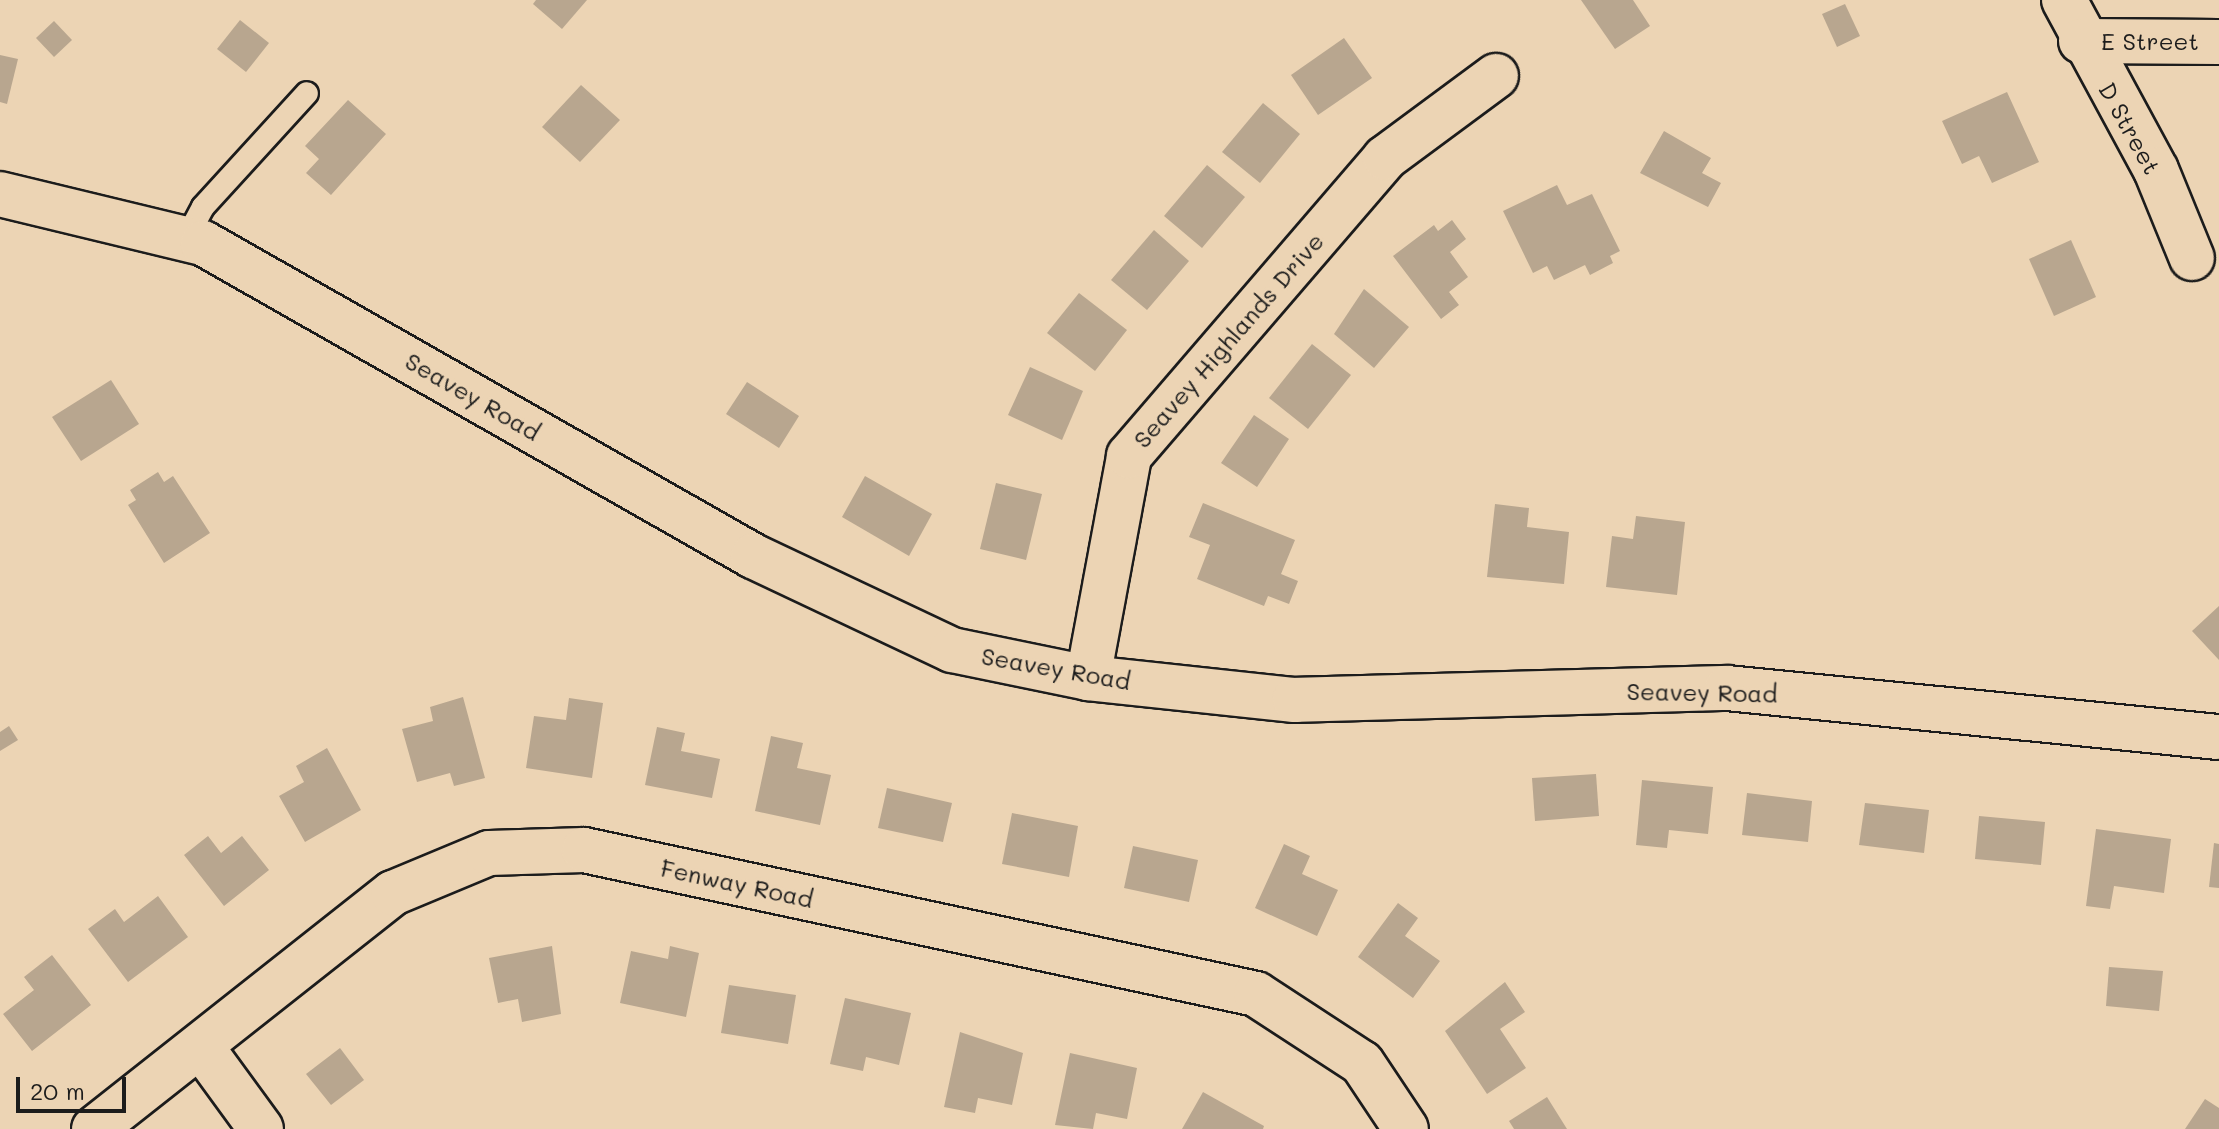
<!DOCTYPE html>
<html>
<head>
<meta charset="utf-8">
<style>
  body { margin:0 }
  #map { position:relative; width:2219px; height:1129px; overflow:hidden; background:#ecd4b4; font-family:Mali,sans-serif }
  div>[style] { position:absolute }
  .building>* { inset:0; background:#b8a68f }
  .roads { filter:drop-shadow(2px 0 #1c1c1c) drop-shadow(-2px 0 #1c1c1c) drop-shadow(0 2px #1c1c1c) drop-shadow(0 -2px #1c1c1c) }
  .lane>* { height:22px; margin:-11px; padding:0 11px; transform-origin:11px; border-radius:11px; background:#ecd4b4 }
  .street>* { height:44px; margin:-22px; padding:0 22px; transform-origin:22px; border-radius:22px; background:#ecd4b4 }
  span { translate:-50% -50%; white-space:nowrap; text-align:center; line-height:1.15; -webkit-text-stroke:6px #ecd4b4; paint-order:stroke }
  .street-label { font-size:24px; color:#1c1c1c }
  .scale { position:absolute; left:16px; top:1077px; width:110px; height:36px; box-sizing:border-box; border:4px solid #1c1c1c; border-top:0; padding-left:10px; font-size:24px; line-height:28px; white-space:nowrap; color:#1c1c1c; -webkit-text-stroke:6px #ecd4b4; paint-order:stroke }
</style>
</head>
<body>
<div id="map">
  <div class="building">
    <div style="clip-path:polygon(536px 0,587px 0,562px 29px,533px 4px)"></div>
    <div style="clip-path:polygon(1581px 0,1633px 0,1650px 26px,1615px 49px)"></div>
    <div style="clip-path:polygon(1845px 4px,1860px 36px,1837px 47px,1822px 14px)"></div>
    <div style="clip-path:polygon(240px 20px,269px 43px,246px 72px,217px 49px)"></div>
    <div style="clip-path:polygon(54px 21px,72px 40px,54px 57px,36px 38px)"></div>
    <div style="clip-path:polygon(1344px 38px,1372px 78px,1318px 115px,1291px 75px)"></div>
    <div style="clip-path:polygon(0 55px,18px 59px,7px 104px,0 102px)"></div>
    <div style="clip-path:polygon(581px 85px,620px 120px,580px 162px,542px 127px)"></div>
    <div style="clip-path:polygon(2007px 92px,2039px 162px,1992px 183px,1979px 156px,1962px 164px,1942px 121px)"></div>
    <div style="clip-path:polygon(348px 100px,386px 134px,331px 195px,306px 173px,319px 159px,305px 146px)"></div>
    <div style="clip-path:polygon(1263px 103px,1300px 134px,1260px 183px,1222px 152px)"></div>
    <div style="clip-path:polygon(1664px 131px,1711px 158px,1702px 173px,1721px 183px,1708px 207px,1640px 173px)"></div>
    <div style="clip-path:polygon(1207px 165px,1245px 197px,1202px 248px,1164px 216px)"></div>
    <div style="clip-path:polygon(1557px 185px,1567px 205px,1592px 194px,1620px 251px,1610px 256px,1613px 263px,1590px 275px,1585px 265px,1554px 280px,1547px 266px,1533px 273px,1503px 211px)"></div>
    <div style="clip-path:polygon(1452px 220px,1466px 239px,1450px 252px,1468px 277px,1449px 292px,1459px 305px,1441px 319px,1393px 256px,1434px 225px,1438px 231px)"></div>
    <div style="clip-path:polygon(1154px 230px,1189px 261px,1147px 310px,1111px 280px)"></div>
    <div style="clip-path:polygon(2071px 240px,2096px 297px,2054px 316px,2029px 259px)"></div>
    <div style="clip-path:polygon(1364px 289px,1409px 327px,1374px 368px,1334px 334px)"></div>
    <div style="clip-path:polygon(1079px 293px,1127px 330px,1095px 371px,1047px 333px)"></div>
    <div style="clip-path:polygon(1312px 344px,1351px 375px,1308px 429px,1269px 398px)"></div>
    <div style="clip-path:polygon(1030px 367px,1083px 391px,1062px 440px,1008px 415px)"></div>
    <div style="clip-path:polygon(111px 380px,139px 424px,81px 461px,52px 417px)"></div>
    <div style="clip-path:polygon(747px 382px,799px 416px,779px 448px,726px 414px)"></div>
    <div style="clip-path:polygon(1254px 415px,1289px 439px,1257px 487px,1221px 463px)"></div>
    <div style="clip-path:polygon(158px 472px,164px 482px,173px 476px,210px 533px,164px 563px,128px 505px,136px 500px,130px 490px)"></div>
    <div style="clip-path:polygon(865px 476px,932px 514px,909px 556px,842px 517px)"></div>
    <div style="clip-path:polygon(996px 483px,1042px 494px,1026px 560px,980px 549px)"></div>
    <div style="clip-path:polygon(1203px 503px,1295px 540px,1281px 574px,1298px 581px,1289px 604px,1268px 596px,1264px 606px,1197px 579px,1210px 545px,1189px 537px)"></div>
    <div style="clip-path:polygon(1495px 504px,1529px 508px,1527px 527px,1569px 532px,1564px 584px,1487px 577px)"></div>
    <div style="clip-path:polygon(1636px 516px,1685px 522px,1677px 595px,1606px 587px,1612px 536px,1633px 539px)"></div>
    <div style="clip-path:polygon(2219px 606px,2219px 660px,2192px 631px)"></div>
    <div style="clip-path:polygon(463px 697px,485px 778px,454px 786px,450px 773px,417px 782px,402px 729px,433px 721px,430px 707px)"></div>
    <div style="clip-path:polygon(569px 698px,603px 703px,592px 778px,526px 768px,534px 716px,566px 720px)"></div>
    <div style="clip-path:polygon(9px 726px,18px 740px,0 751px,0 732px)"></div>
    <div style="clip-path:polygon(657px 727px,685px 733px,681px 751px,720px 759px,712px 798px,645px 785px)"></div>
    <div style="clip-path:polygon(771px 736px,803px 743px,797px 768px,831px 775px,820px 825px,755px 811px)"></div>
    <div style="clip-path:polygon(327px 748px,361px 810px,305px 842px,279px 796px,304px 782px,296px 766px)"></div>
    <div style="clip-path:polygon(1596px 774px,1599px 816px,1535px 821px,1532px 778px)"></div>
    <div style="clip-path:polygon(1642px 780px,1713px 787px,1708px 834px,1669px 830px,1667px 848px,1636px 845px)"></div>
    <div style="clip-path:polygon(887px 788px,952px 803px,943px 842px,878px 828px)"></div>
    <div style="clip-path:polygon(1747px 793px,1812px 801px,1808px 842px,1742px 835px)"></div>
    <div style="clip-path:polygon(1865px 803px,1929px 810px,1924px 853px,1859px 845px)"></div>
    <div style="clip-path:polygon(1012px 813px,1078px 826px,1069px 877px,1002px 864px)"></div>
    <div style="clip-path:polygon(1979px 816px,2045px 822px,2041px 865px,1975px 859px)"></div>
    <div style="clip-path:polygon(2096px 829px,2171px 839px,2164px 893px,2114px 886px,2110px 909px,2086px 906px)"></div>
    <div style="clip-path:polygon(208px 836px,221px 853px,242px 836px,269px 870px,224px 906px,184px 855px)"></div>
    <div style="clip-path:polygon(2214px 843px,2219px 844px,2219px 888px,2209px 887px)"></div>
    <div style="clip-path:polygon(1284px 844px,1310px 856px,1302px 874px,1338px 890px,1317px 936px,1255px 908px)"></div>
    <div style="clip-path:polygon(1133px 846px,1198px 860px,1189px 902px,1124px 888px)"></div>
    <div style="clip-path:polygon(158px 896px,188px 937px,128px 982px,88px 929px,115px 909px,124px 922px)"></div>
    <div style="clip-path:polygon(1398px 903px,1418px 918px,1405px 936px,1440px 961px,1413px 998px,1358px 957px)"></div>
    <div style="clip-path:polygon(552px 946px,561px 1014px,522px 1022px,518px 999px,498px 1003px,489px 958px)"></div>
    <div style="clip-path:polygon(670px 946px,699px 953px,686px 1017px,620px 1003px,631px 951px,668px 959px)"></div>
    <div style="clip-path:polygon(52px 955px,91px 1005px,32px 1051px,3px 1014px,34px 990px,24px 977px)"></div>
    <div style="clip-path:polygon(2109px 967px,2163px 971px,2159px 1011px,2106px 1006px)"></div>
    <div style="clip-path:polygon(1505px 982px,1525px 1012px,1500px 1029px,1526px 1068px,1487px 1094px,1445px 1031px)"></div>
    <div style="clip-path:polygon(729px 985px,796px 995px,788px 1044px,721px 1033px)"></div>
    <div style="clip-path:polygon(845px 998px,911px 1013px,899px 1065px,866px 1057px,863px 1071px,830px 1064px)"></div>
    <div style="clip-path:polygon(960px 1032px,1023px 1053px,1012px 1105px,978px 1098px,975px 1113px,944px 1107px)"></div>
    <div style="clip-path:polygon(340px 1048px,364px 1080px,331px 1105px,306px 1074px)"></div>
    <div style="clip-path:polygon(1070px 1053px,1137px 1068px,1127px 1119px,1096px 1113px,1093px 1129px,1055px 1125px)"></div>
    <div style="clip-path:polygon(1203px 1092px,1264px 1126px,1263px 1129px,1182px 1129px)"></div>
    <div style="clip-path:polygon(1547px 1097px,1567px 1129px,1514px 1129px,1509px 1121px)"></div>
    <div style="clip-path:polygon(2205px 1099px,2219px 1108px,2219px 1129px,2185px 1129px)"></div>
  </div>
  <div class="roads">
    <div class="lane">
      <div style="left:186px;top:239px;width:36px;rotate:-62deg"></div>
      <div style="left:203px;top:207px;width:154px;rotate:-47.6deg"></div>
    </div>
    <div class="street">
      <div style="left:2064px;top:0;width:193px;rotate:61.6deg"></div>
      <div style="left:2156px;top:170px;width:95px;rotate:67.8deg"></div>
      <div style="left:2081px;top:41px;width:138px;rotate:0.4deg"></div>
      <div style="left:0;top:194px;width:209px;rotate:13.6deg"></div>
      <div style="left:203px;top:243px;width:633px;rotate:29.64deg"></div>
      <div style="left:753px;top:556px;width:220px;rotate:25.3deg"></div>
      <div style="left:952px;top:650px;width:139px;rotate:11.6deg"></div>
      <div style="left:1088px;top:678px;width:208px;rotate:6.1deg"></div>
      <div style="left:1295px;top:700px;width:432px;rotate:-1.6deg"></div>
      <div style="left:1727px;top:688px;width:494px;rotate:5.7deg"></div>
      <div style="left:1088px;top:678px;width:226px;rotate:-79.5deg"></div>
      <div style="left:1129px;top:456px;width:393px;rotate:-49.3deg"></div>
      <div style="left:1385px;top:158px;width:138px;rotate:-36.5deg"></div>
      <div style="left:202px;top:1048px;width:100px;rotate:53.9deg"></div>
      <div style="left:94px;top:1129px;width:381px;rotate:-38.3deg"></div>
      <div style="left:393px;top:893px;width:104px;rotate:-22.6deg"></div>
      <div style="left:489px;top:853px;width:95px;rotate:-1.8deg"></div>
      <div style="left:584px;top:850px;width:687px;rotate:12.09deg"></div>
      <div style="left:1256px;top:994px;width:126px;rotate:33.1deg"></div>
      <div style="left:1362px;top:1063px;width:79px;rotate:56.3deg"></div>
    </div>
  </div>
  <div class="street-label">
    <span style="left:2150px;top:41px">E Street</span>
    <span style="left:2130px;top:128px;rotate:61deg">D Street</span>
    <span style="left:1228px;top:340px;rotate:-49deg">Seavey Highlands Drive</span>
    <span style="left:473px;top:396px;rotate:30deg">Seavey Road</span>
    <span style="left:1056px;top:668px;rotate:10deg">Seavey Road</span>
    <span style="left:1702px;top:692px;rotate:1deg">Seavey Road</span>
    <span style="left:737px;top:883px;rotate:12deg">Fenway Road</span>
  </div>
  <div class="scale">20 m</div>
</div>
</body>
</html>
